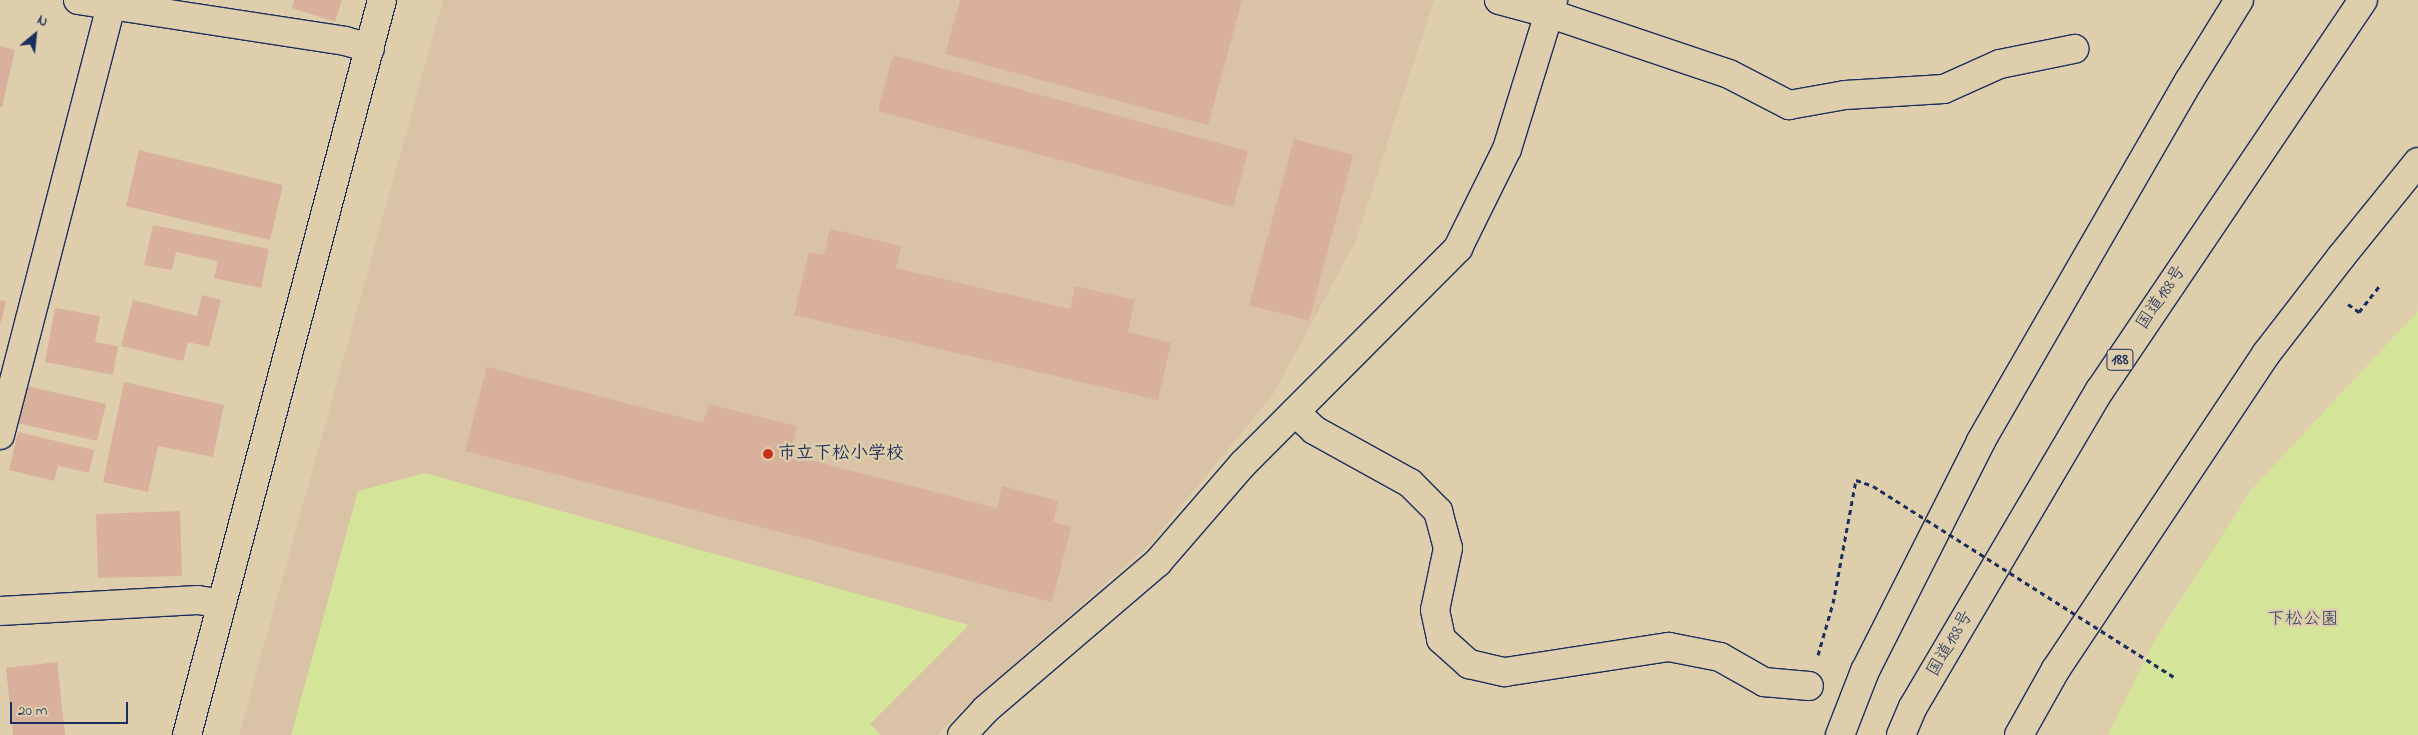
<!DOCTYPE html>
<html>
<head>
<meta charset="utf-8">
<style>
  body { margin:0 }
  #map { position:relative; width:2418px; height:735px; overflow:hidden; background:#dfceab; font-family:"Indie Flower","Klee One",sans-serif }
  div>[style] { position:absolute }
  .built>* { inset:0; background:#d9c2a5 }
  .green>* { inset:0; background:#d4e599 }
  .building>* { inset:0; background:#d9b09b }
  .path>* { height:3px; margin-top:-1.5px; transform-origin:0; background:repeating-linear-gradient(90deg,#1b2f5e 0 5px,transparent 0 9px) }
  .roads { filter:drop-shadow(1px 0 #1b2f5e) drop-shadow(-1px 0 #1b2f5e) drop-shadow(0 1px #1b2f5e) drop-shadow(0 -1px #1b2f5e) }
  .minor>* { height:28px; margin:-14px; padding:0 14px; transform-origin:14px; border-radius:14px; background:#dfceab }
  .highway>* { height:28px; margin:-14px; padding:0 14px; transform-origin:14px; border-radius:14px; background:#dfceab }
  .path-bridge>* { height:3px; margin-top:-1.5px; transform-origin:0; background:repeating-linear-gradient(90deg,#1b2f5e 0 5px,transparent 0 9px) }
  .dots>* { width:14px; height:14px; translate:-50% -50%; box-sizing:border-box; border:2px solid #dfceab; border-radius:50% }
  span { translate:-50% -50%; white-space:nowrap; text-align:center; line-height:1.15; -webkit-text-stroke:5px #dfceab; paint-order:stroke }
  .shield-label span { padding:1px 4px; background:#dfceab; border:1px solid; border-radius:4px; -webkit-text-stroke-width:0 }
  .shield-label { font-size:16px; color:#1b2f5e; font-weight:700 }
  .street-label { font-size:18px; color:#1b2f5e }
  .poi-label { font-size:18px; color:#1b2f5e; font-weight:700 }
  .left { translate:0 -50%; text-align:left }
  .park-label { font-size:18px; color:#2e4164 }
  .north { position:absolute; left:10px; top:10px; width:50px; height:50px; -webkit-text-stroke:4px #dfceab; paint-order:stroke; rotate:28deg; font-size:14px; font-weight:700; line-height:20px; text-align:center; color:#1b2f5e }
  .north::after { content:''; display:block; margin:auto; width:18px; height:22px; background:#1b2f5e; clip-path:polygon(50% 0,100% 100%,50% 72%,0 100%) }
  .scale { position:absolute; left:10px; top:702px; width:118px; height:22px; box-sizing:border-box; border:2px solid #1b2f5e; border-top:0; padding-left:6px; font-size:15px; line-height:18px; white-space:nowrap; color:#1b2f5e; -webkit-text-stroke:4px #dfceab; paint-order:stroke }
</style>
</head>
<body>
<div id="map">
  <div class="built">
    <div style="clip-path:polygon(443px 0,1434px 0,1355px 242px,1274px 393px,1149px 545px,960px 712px,937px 735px,239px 735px)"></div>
  </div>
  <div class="green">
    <div style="clip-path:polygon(2418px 311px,2418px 735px,2108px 735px,2156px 638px,2252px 489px)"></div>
    <div style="clip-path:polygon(425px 473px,969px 625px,870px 724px,881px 735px,291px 735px,358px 491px)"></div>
  </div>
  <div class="building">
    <div style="clip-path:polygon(294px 0,342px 0,335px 22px,292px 8px)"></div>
    <div style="clip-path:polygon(960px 0,1242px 0,1208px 125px,945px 54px)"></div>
    <div style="clip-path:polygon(0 46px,15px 50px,2px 107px,0 107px)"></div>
    <div style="clip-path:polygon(893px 55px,1248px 151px,1233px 207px,878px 111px)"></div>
    <div style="clip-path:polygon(1294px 139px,1353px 155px,1309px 321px,1249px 305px)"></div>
    <div style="clip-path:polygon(139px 150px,283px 185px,270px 240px,126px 206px)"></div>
    <div style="clip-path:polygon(153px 225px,269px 249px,261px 288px,214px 278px,218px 261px,176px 252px,172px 270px,144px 265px)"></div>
    <div style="clip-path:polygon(830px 229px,901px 246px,896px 268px,1070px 309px,1075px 286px,1135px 300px,1128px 332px,1171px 343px,1158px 400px,794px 315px,809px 252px,824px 255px)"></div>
    <div style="clip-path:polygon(202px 295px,221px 300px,209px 347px,188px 342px,183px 361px,121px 346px,133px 300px,197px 316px)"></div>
    <div style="clip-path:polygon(0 300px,6px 301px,1px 323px,0 323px)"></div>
    <div style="clip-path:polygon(55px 308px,100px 316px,95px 342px,118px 346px,113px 375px,45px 362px)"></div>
    <div style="clip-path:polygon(487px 367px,703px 423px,709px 404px,797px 426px,790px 455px,997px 508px,1002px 486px,1058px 501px,1053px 522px,1071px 527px,1052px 602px,465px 451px)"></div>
    <div style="clip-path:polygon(124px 382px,224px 405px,213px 457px,158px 446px,148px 492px,103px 482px)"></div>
    <div style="clip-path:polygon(26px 386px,106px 404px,97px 441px,17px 423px)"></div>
    <div style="clip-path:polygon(18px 432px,94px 450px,89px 473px,58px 466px,54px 481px,9px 470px)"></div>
    <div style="clip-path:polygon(180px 511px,182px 576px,98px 578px,96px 514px)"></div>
    <div style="clip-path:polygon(57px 662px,65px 735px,13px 735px,6px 668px)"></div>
  </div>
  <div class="path">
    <div style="left:2348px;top:304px;width:14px;rotate:36deg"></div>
    <div style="left:2359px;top:312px;width:34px;rotate:-52deg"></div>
    <div style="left:1818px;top:655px;width:54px;rotate:-73.9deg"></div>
    <div style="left:1833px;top:603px;width:125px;rotate:-79.4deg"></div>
    <div style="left:1856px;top:480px;width:18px;rotate:19deg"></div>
  </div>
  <div class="roads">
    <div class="minor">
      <div style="left:78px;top:0;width:270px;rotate:8.7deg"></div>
      <div style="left:345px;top:41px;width:26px;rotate:16deg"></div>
      <div style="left:1499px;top:0;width:51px;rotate:14.9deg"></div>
      <div style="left:1548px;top:13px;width:191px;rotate:18.6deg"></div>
      <div style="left:1729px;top:74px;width:68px;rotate:27.3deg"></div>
      <div style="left:1789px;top:105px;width:57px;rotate:-10.1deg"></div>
      <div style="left:1845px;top:95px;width:99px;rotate:-3.5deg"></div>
      <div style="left:1944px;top:89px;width:61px;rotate:-24.1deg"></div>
      <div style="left:2000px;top:64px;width:76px;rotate:-11.5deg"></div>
      <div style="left:1295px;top:412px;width:26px;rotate:43deg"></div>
      <div style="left:1314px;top:430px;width:110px;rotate:28.9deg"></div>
      <div style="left:1410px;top:483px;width:40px;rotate:45deg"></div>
      <div style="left:1438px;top:511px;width:38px;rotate:75deg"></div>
      <div style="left:1448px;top:548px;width:63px;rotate:101.8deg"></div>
      <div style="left:1435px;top:610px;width:30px;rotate:78deg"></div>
      <div style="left:1441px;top:639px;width:38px;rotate:42deg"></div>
      <div style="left:1469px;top:664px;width:37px;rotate:13deg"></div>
      <div style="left:1505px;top:672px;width:166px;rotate:-8.7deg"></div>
      <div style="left:1669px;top:647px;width:52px;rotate:11.1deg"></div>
      <div style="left:1720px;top:657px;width:51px;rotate:29.6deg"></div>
      <div style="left:1764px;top:682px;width:45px;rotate:5.1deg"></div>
      <div style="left:0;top:435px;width:444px;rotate:-75.5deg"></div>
      <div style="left:0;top:611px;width:198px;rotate:-3.2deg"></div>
      <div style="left:198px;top:600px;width:24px;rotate:9deg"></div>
      <div style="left:187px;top:735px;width:760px;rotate:-75.14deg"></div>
      <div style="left:962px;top:735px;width:34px;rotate:-47deg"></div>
      <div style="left:985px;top:710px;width:228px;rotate:-40.5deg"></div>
      <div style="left:1158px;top:562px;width:130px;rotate:-49.1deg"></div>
      <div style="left:1243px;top:464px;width:305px;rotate:-45.1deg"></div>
      <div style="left:1458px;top:248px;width:110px;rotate:-63.7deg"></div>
      <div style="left:1507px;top:149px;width:156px;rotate:-72.8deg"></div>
    </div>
    <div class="highway">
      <div style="left:1840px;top:735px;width:69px;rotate:-68.7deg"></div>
      <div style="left:1865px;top:671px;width:258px;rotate:-63.2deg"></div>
      <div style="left:1981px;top:441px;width:416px;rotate:-60deg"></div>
      <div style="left:2189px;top:81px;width:95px;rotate:-58.3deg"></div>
      <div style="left:1901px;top:735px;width:30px;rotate:-67deg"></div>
      <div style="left:1913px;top:707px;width:368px;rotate:-59.5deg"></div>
      <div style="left:2100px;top:390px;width:470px;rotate:-56deg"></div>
      <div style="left:2019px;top:735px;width:76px;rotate:-60.7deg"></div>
      <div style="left:2056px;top:669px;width:379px;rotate:-56.3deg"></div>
      <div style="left:2266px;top:354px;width:123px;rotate:-52.3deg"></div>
      <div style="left:2341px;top:257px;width:122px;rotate:-51deg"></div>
    </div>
  </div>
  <div class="path-bridge">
    <div style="left:1873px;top:486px;width:359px;rotate:32.4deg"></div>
  </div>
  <div class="dots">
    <div style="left:768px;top:454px;background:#c8321e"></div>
  </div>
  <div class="shield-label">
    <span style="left:2120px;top:360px">188</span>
  </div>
  <div class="street-label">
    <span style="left:2162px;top:298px;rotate:-56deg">国道188号</span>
    <span style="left:1951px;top:644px;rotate:-60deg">国道188号</span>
  </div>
  <div class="poi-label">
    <span class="left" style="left:778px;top:454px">市立下松小学校</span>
  </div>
  <div class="park-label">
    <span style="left:2303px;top:620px">下松公園</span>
  </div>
  <div class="north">N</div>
  <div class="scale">20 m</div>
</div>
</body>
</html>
